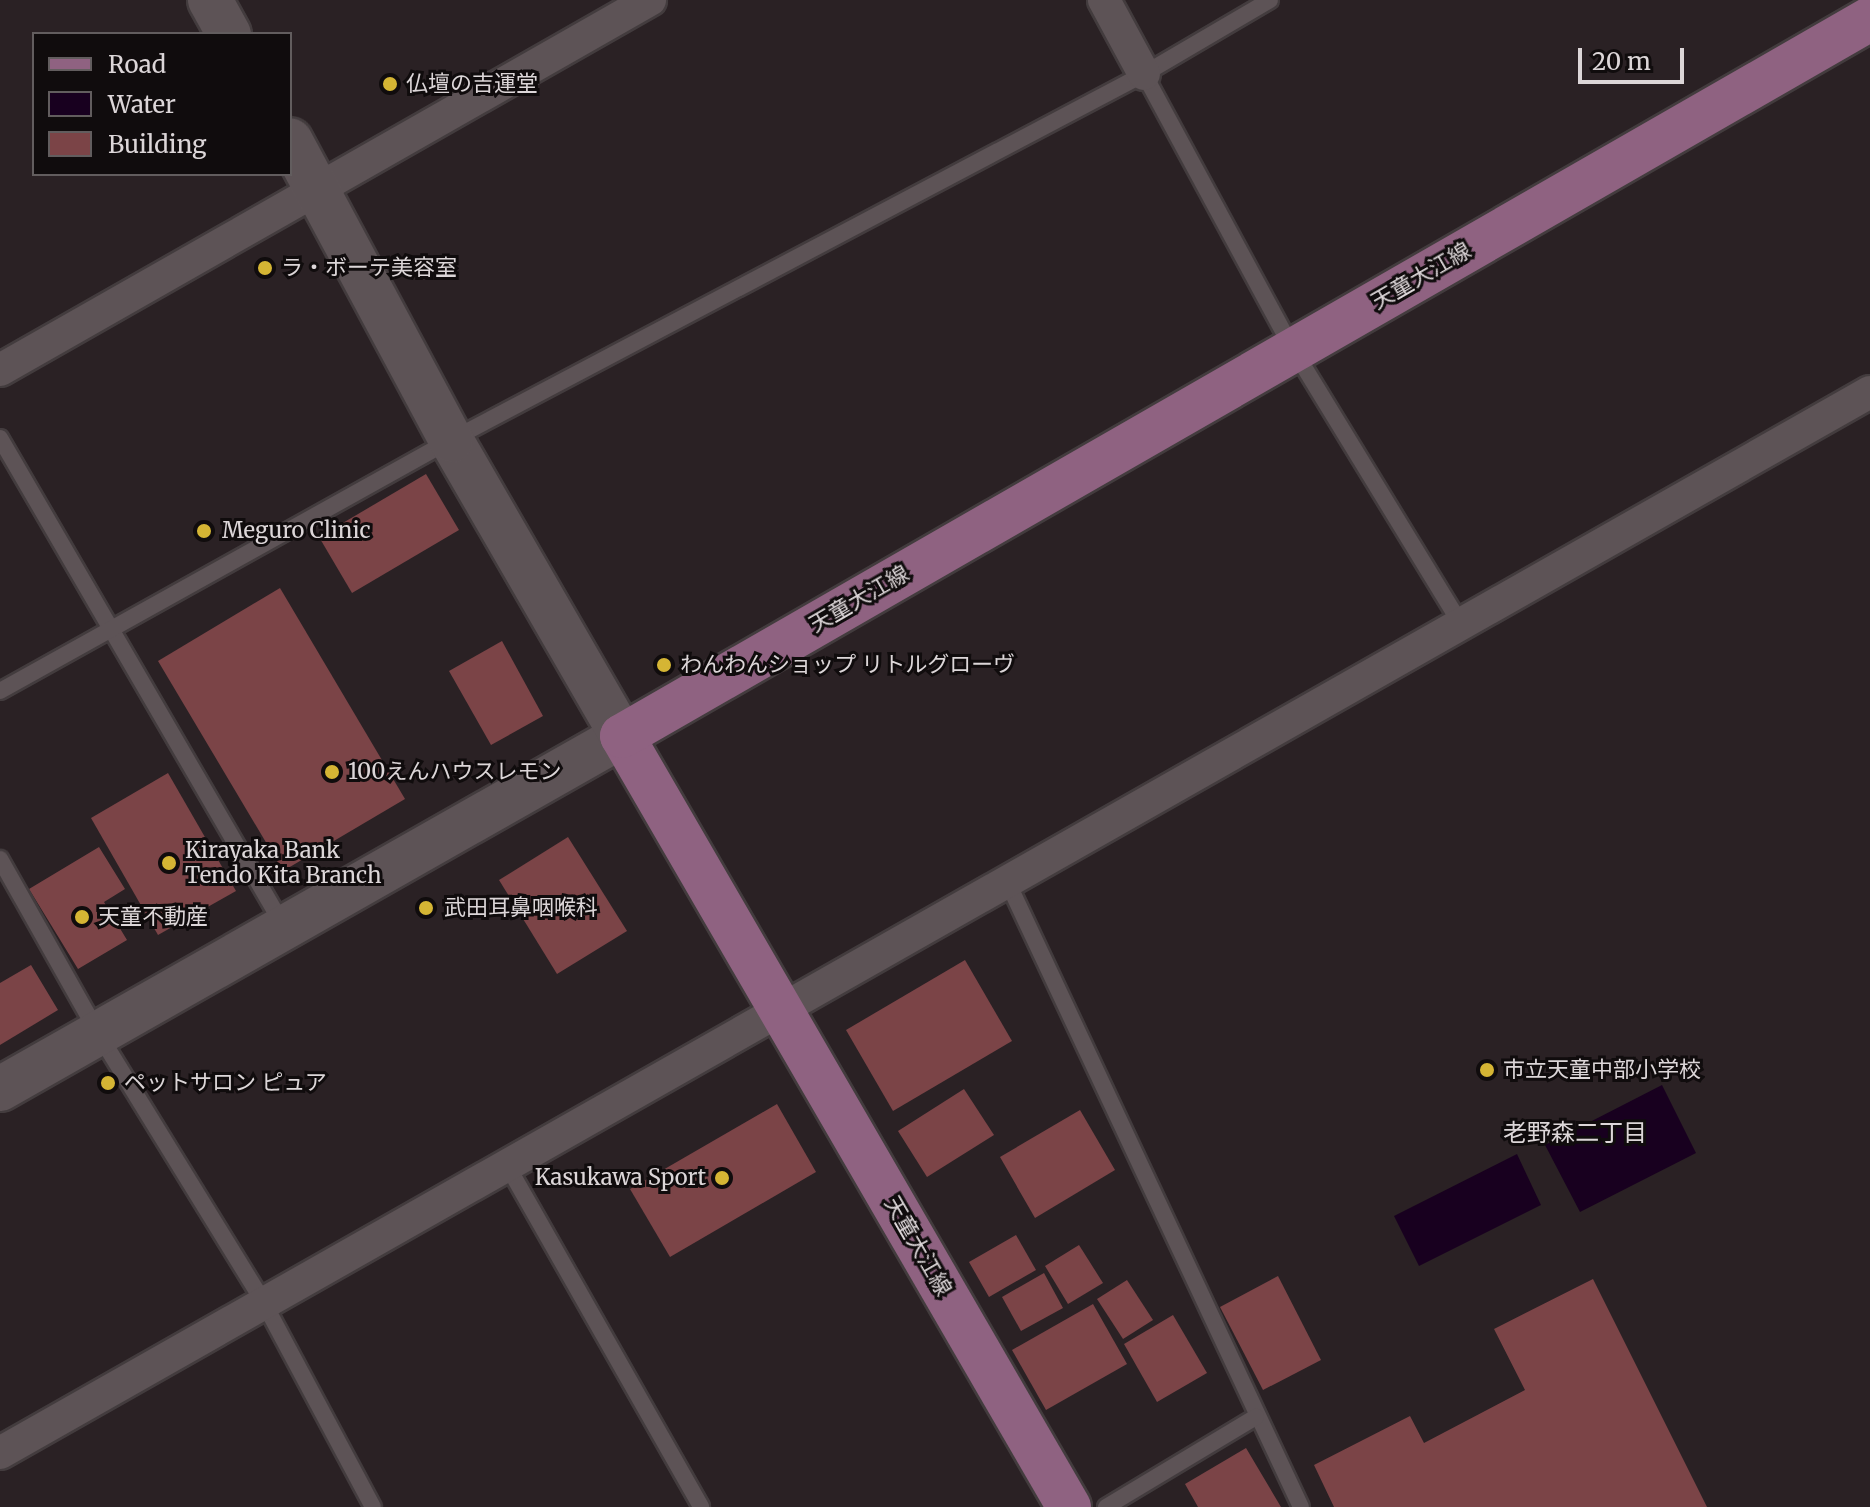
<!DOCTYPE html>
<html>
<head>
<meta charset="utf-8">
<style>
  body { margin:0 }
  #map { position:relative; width:1870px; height:1507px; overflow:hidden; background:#2a2124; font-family:Merriweather,"Noto Sans JP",serif }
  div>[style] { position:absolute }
  .water>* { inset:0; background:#18001f }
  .building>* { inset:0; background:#7b4447 }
  .roads { filter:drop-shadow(2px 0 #433c3e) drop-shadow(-2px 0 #433c3e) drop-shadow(0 2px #433c3e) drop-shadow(0 -2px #433c3e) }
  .lane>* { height:16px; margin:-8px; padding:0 8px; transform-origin:8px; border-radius:8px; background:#5d5356 }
  .street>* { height:32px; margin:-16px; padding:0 16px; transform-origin:16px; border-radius:16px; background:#5d5356 }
  .secondary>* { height:44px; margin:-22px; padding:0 22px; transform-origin:22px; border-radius:22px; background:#5d5356 }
  .primary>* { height:44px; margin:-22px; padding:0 22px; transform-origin:22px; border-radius:22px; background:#8f6281 }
  .dots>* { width:22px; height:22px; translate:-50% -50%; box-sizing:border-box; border:4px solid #100c0d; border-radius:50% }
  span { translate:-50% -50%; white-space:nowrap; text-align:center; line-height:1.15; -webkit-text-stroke:6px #100c0d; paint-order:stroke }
  .poi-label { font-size:22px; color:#dcd6d8 }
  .left { translate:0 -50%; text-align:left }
  .right { translate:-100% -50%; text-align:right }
  .street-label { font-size:22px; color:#dcd6d8 }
  .neighbourhood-label { font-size:24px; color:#dcd6d8 }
  .legend { position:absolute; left:32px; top:32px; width:260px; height:144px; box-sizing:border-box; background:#100c0d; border:2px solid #625d5e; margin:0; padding:10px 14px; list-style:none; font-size:24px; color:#dcd6d8 }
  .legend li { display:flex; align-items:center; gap:16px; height:40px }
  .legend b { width:40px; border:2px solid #625d5e }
  .scale { position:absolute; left:1578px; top:48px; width:106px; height:36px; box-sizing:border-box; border:4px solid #dcd6d8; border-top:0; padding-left:10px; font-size:24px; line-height:28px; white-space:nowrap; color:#dcd6d8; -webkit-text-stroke:6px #100c0d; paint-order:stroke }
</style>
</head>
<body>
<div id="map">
  <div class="water">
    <div style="clip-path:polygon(1662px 1085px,1696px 1153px,1580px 1212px,1545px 1145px)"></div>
    <div style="clip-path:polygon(1517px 1154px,1541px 1205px,1419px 1266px,1394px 1216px)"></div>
  </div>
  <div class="building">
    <div style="clip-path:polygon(426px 474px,459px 530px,352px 593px,319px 537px)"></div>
    <div style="clip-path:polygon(280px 588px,405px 799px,283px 871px,158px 661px)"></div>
    <div style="clip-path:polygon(502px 641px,543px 716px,491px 745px,449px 671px)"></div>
    <div style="clip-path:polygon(168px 773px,236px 891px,158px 935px,91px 818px)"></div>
    <div style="clip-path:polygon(568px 837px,627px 931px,557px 974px,499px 880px)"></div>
    <div style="clip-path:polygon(99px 847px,125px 889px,104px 902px,127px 940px,78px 969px,29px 889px)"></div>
    <div style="clip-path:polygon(965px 960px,1012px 1041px,893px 1111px,846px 1030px)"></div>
    <div style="clip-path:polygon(31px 965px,58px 1010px,0 1045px,0 983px)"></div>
    <div style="clip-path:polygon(964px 1089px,994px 1135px,927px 1177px,898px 1131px)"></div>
    <div style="clip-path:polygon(777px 1104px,816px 1172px,670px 1257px,630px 1189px)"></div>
    <div style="clip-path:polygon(1080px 1110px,1115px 1170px,1035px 1218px,1000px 1157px)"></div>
    <div style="clip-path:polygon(1016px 1235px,1036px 1270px,989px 1297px,969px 1262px)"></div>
    <div style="clip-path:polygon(1079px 1245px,1103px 1283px,1068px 1304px,1045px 1266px)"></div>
    <div style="clip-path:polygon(1044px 1273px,1063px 1308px,1021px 1331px,1002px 1297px)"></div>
    <div style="clip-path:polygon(1278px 1276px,1321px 1360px,1263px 1390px,1220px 1307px)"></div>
    <div style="clip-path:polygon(1593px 1279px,1707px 1507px,1334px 1507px,1314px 1465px,1410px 1416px,1424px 1443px,1525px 1390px,1494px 1329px)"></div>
    <div style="clip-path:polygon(1127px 1280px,1153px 1320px,1123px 1339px,1097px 1299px)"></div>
    <div style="clip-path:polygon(1093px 1304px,1127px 1364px,1046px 1410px,1012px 1350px)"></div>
    <div style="clip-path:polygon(1173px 1315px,1207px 1373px,1157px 1402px,1124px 1344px)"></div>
    <div style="clip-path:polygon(1246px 1448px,1281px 1507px,1198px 1507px,1185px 1484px)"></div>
  </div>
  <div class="roads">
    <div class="lane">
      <div style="left:1144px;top:74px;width:313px;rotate:61.6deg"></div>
      <div style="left:1293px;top:349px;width:324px;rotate:58.6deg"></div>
      <div style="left:0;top:438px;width:563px;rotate:59.84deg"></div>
      <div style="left:0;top:691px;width:516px;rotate:-29.1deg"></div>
      <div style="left:451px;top:440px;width:784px;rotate:-27.84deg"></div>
      <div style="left:1144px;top:74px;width:146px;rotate:-30.4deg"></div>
      <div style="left:0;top:859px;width:200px;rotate:60.6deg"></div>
      <div style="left:98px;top:1033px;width:317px;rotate:58.4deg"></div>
      <div style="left:264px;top:1303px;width:231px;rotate:61.9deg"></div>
      <div style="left:1008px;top:883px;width:689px;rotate:64.85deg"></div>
      <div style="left:507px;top:1165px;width:393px;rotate:60.4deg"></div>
      <div style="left:1106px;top:1507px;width:175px;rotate:-31deg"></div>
    </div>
    <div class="street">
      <div style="left:1104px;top:0;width:84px;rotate:61.6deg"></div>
      <div style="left:0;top:370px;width:748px;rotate:-29.65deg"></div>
      <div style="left:0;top:1453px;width:2150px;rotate:-29.57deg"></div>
    </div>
    <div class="secondary">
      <div style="left:210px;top:0;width:39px;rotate:61deg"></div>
      <div style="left:0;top:1089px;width:715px;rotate:-29.58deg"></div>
      <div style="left:622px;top:736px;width:342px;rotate:-120deg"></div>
      <div style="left:451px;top:440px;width:340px;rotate:-118.2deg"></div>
    </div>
    <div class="primary">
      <div style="left:1069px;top:1507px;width:891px;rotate:-120.1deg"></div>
      <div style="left:622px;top:736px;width:1439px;rotate:-29.88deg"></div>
    </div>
  </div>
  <div class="dots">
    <div style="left:390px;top:84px;background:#d5b534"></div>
    <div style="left:265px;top:268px;background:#d5b534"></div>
    <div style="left:204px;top:531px;background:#d5b534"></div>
    <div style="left:664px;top:665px;background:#d5b534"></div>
    <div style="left:332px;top:772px;background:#d5b534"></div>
    <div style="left:169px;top:863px;background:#d5b534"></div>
    <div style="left:426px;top:908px;background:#d5b534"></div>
    <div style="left:82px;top:917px;background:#d5b534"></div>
    <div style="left:1487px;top:1070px;background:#d5b534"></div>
    <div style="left:108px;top:1083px;background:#d5b534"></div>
    <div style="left:722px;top:1178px;background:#d5b534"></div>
  </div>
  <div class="poi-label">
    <span class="left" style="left:406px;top:84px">仏壇の吉運堂</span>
    <span class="left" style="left:281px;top:268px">ラ・ボーテ美容室</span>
    <span class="left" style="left:222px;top:531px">Meguro Clinic</span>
    <span class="left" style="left:680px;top:665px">わんわんショップ リトルグローヴ</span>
    <span class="left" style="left:348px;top:772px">100えんハウスレモン</span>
    <span class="left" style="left:185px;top:863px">Kirayaka Bank<br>Tendo Kita Branch</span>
    <span class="left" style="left:444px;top:908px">武田耳鼻咽喉科</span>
    <span class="left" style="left:98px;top:917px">天童不動産</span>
    <span class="left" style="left:1503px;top:1070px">市立天童中部小学校</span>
    <span class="left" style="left:124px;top:1083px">ペットサロン ピュア</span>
    <span class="right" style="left:706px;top:1178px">Kasukawa Sport</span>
  </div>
  <div class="street-label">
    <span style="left:1421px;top:276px;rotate:-30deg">天童大江線</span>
    <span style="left:859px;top:599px;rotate:-30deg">天童大江線</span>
    <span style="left:918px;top:1246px;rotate:60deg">天童大江線</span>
  </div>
  <div class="neighbourhood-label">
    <span style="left:1575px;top:1133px">老野森二丁目</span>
  </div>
  <ul class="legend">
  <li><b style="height:10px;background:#8f6281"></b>Road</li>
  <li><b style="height:22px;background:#18001f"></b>Water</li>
  <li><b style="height:22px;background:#7b4447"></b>Building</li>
  </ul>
  <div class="scale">20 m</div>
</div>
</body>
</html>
